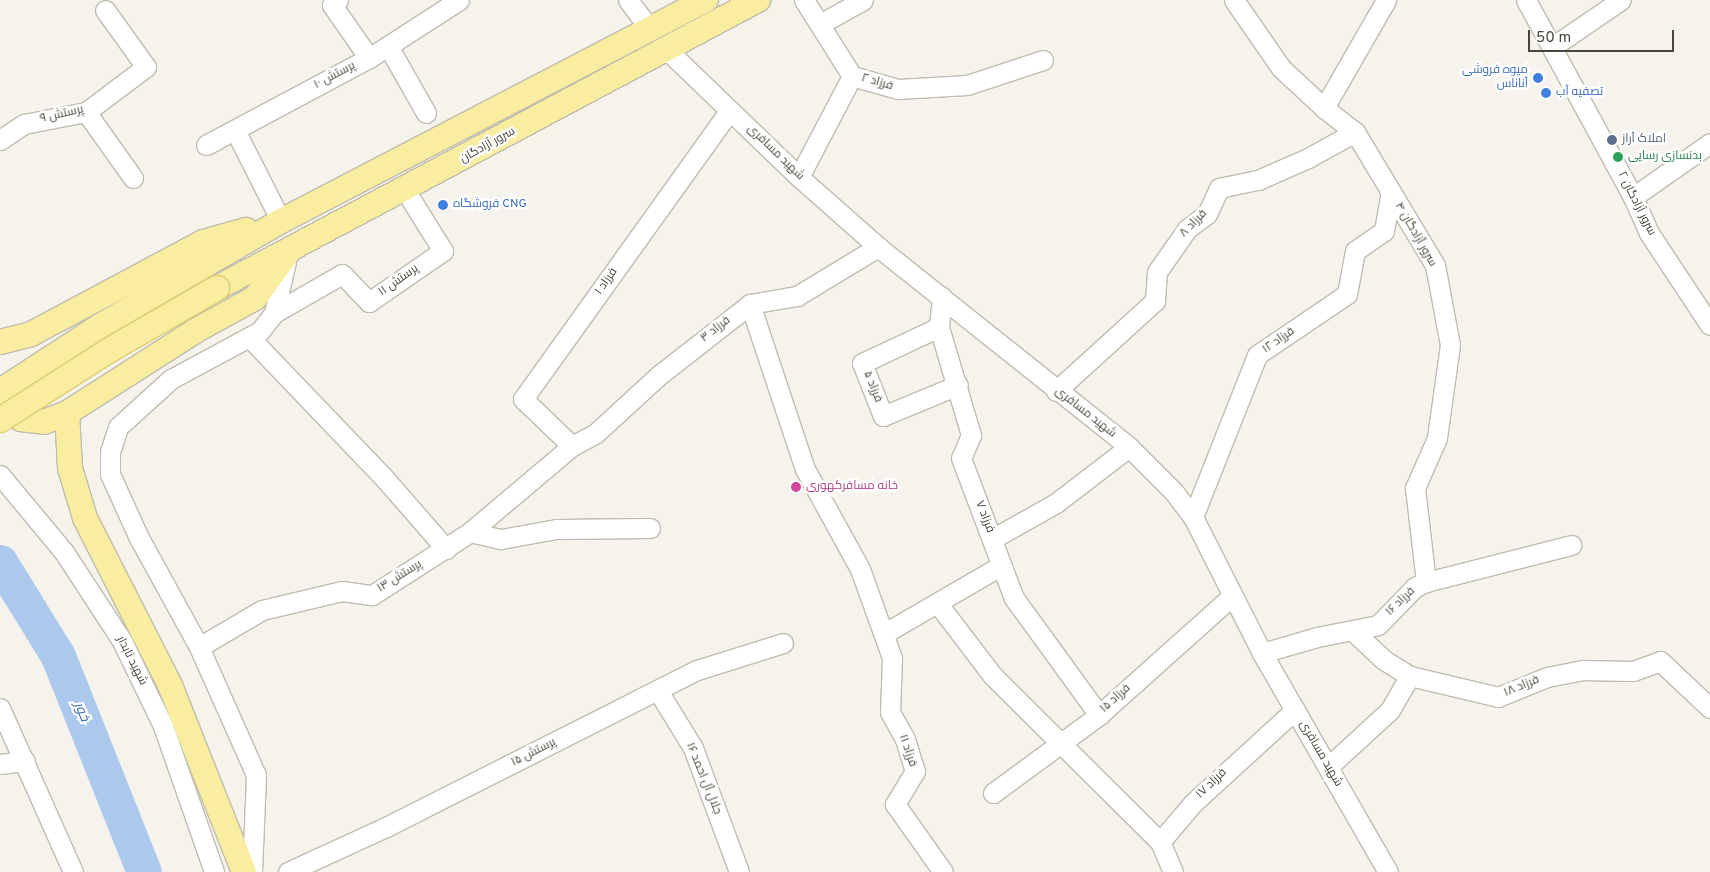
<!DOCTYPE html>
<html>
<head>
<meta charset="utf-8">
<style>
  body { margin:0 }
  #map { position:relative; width:1710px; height:872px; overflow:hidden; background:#f5f3ec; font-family:Overpass,Cairo,sans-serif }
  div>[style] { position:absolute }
  .river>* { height:35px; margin:-17.5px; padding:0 17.5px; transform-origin:17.5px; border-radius:17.5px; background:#acc9ed }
  .roads { filter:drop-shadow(1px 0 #c0bdae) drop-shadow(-1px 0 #c0bdae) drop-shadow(0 1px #c0bdae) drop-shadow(0 -1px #c0bdae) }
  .minor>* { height:19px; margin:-9.5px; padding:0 9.5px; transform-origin:9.5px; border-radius:9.5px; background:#fff }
  .major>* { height:24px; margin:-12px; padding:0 12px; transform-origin:12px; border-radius:12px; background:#f9eda0 }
  .bridges { filter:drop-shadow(1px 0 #dece70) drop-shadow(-1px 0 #dece70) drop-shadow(0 1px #dece70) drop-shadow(0 -1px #dece70) }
  .major-bridge>* { height:24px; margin:-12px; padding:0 12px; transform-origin:12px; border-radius:12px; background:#f9eda0 }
  .dots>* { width:14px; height:14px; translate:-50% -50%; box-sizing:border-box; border:2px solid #fff; border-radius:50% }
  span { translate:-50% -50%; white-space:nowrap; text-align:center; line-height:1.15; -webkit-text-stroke:4.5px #fff; paint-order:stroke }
  .shop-label { font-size:12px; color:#366cbe }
  .right { translate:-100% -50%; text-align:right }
  .left { translate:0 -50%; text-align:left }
  .street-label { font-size:12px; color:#494539 }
  .service-label { font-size:12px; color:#4e5e75 }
  .leisure-label { font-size:12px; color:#27864d }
  .hotel-label { font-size:12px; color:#b23c85 }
  .water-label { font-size:14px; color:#376bb1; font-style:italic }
  .scale { position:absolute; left:1528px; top:30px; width:146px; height:22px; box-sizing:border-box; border:2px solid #494539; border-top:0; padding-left:6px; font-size:15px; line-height:18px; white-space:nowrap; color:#494539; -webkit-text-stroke:4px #fff; paint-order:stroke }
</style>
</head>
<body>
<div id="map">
  <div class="river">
    <div style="left:0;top:562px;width:110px;rotate:58.3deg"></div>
    <div style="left:58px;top:656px;width:232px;rotate:68.3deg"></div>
  </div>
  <div class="roads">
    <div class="minor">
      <div style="left:338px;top:0;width:8px;rotate:140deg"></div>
      <div style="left:332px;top:5px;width:65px;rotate:55.1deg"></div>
      <div style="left:628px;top:0;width:38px;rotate:53deg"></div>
      <div style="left:804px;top:0;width:90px;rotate:57.7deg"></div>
      <div style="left:1234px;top:0;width:83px;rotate:55.3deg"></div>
      <div style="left:1281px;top:68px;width:59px;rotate:42.9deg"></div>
      <div style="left:1324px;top:108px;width:39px;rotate:38deg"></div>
      <div style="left:1355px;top:132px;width:155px;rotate:59deg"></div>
      <div style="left:1435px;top:265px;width:81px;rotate:79.4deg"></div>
      <div style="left:1450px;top:345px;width:94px;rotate:98deg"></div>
      <div style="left:1437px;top:438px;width:55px;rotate:113.7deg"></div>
      <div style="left:1415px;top:488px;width:95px;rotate:83.3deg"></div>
      <div style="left:1526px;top:0;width:224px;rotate:61.5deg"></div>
      <div style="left:1633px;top:197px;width:39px;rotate:66deg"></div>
      <div style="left:1649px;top:233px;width:110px;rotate:56.5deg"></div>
      <div style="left:820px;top:24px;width:49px;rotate:-29.2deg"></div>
      <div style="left:388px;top:46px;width:77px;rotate:60.4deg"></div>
      <div style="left:1552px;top:47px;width:83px;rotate:-34.3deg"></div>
      <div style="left:666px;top:49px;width:185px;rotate:43.9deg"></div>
      <div style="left:799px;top:177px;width:106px;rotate:41.5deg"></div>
      <div style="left:878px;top:247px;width:321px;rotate:38.5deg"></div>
      <div style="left:1129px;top:447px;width:64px;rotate:45deg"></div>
      <div style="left:1174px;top:492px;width:31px;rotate:53deg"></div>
      <div style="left:1193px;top:517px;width:153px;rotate:63.1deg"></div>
      <div style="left:1262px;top:653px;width:253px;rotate:60.1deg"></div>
      <div style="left:1324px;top:108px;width:125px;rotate:-60.1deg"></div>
      <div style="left:86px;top:112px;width:81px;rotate:54.5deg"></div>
      <div style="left:235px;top:130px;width:102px;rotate:63.2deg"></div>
      <div style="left:0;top:140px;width:29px;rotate:-34deg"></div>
      <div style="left:24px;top:124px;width:63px;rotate:-11deg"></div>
      <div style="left:86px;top:112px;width:75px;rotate:-36.9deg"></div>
      <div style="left:146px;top:67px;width:70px;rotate:-125.7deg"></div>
      <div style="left:206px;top:145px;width:185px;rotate:-28.1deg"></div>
      <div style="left:369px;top:58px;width:107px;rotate:-32.8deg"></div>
      <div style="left:799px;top:177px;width:114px;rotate:-62.3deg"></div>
      <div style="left:852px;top:76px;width:48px;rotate:15.8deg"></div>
      <div style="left:898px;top:89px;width:69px;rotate:-3.3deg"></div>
      <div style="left:967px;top:85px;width:80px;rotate:-18.2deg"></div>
      <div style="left:1633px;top:197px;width:94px;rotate:-35deg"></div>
      <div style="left:942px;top:297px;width:30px;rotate:96deg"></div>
      <div style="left:939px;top:327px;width:113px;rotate:73.5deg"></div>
      <div style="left:971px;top:435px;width:25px;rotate:113deg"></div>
      <div style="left:961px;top:458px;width:150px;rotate:69.3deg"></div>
      <div style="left:1014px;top:598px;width:145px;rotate:54deg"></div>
      <div style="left:750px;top:304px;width:174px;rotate:71.6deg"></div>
      <div style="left:805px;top:469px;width:114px;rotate:61.2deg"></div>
      <div style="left:860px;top:569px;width:95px;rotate:70.2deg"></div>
      <div style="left:892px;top:658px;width:54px;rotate:92.1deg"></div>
      <div style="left:890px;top:712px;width:31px;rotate:61deg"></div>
      <div style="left:905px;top:739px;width:34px;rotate:73deg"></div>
      <div style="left:915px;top:771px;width:39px;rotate:121deg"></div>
      <div style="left:895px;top:804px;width:83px;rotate:54.8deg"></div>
      <div style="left:274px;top:313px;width:78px;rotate:-29.8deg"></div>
      <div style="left:342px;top:274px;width:39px;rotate:46deg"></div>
      <div style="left:369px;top:302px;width:90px;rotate:-34.6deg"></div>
      <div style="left:443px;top:251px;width:72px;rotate:-121.9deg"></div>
      <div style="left:939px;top:327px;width:85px;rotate:154.9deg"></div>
      <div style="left:862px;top:363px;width:57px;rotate:68.4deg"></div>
      <div style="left:883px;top:416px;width:81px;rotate:-22.5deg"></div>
      <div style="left:250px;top:338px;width:195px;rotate:46.2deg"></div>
      <div style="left:385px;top:479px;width:93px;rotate:48.9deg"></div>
      <div style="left:1056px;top:391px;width:134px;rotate:-42.3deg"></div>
      <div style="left:1155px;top:301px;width:29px;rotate:-86deg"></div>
      <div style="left:1157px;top:272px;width:52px;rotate:-55.1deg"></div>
      <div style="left:1187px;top:229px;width:25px;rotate:-37deg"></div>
      <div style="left:1207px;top:214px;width:29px;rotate:-65deg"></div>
      <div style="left:1219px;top:188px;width:40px;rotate:-12deg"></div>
      <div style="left:1258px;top:180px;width:55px;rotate:-23.7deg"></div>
      <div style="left:1308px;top:158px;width:54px;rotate:-29deg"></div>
      <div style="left:572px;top:446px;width:68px;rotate:-136.2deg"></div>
      <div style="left:523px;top:399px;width:355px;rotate:-54.4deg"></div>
      <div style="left:0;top:475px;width:100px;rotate:50.3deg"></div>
      <div style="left:64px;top:552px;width:106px;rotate:56.9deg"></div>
      <div style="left:122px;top:641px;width:94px;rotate:64.2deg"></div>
      <div style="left:163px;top:726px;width:155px;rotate:70.7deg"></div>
      <div style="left:1193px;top:517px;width:174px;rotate:-68.4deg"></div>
      <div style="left:1257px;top:355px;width:109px;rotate:-34.1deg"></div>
      <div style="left:1347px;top:294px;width:44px;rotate:-79.5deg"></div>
      <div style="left:1355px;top:251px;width:35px;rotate:-35deg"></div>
      <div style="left:1384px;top:231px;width:39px;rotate:-80deg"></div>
      <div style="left:470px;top:532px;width:32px;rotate:13deg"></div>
      <div style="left:501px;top:539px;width:56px;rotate:-10.3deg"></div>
      <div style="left:556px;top:529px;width:94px;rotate:-0.6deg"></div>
      <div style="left:992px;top:539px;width:73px;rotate:-29.4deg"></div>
      <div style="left:1056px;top:503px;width:92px;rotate:-37.5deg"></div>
      <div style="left:938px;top:604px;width:89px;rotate:52.7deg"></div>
      <div style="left:992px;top:675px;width:237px;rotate:44.8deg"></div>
      <div style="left:1353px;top:631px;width:42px;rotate:43.1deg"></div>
      <div style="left:1384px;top:660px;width:31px;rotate:32deg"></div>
      <div style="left:885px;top:633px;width:135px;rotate:-30.2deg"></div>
      <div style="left:199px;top:647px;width:73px;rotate:-30.4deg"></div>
      <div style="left:262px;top:610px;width:82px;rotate:-13.4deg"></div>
      <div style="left:342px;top:591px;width:30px;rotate:8deg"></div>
      <div style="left:372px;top:595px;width:117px;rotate:-32.7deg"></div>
      <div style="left:470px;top:532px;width:133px;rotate:-40.1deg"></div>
      <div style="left:572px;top:446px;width:27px;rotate:-28deg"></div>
      <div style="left:596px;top:433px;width:84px;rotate:-42.6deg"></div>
      <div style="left:658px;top:376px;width:117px;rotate:-38deg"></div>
      <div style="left:750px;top:304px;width:48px;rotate:-9.7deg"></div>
      <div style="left:797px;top:296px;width:95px;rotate:-31.2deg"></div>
      <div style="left:1262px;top:653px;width:57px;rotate:-16.2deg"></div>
      <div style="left:1317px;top:637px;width:62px;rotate:-11.1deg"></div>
      <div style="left:1378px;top:625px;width:53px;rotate:-45.8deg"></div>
      <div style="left:1415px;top:587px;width:12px;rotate:-24deg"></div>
      <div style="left:1426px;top:582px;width:150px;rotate:-14.3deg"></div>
      <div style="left:658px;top:691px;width:67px;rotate:58.4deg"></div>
      <div style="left:693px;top:748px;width:132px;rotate:69.6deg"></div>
      <div style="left:0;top:708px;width:180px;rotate:66deg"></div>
      <div style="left:0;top:764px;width:25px;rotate:-7deg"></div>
      <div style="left:1328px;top:767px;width:84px;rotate:-42.6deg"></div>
      <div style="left:1390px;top:710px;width:39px;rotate:-60deg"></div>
      <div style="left:1410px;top:676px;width:90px;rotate:13.4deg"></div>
      <div style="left:1498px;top:697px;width:53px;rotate:-22.2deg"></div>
      <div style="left:1547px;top:677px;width:37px;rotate:-11deg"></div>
      <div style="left:1583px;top:670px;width:50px;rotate:1.1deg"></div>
      <div style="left:1633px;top:671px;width:29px;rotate:-20deg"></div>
      <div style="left:1660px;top:661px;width:69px;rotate:43.2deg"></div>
      <div style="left:993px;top:793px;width:132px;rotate:-36.3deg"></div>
      <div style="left:1099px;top:715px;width:178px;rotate:-41.8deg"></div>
      <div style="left:252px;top:872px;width:97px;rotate:-87.6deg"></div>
      <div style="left:256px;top:775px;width:140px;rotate:-114deg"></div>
      <div style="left:199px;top:647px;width:124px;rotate:-118.8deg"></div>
      <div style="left:139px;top:538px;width:70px;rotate:-114.4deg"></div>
      <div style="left:110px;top:474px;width:22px;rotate:-90deg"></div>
      <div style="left:110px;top:452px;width:26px;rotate:-72deg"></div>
      <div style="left:118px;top:427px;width:72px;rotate:-42.2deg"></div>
      <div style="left:171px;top:379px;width:101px;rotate:-28.3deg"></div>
      <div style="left:260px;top:331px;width:23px;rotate:-52deg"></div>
      <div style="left:274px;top:313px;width:52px;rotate:-76.8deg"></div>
      <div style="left:288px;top:872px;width:108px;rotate:-24.7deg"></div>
      <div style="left:386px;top:827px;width:348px;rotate:-26.8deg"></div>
      <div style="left:697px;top:670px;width:90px;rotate:-17.4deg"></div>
      <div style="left:1173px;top:872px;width:33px;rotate:-113deg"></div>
      <div style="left:1160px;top:842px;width:51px;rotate:-49.8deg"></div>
      <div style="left:1193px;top:803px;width:138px;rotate:-42.4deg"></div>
    </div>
    <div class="major">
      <div style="left:217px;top:288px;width:613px;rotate:-28.03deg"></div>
      <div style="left:0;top:342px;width:32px;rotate:-14deg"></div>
      <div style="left:31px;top:334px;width:195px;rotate:-28.1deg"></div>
      <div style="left:203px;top:242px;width:45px;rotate:-15.6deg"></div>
      <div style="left:0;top:391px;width:119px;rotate:-33deg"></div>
      <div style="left:100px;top:326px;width:209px;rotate:-30.1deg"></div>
      <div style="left:281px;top:221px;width:479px;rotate:-27.5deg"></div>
      <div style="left:1px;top:398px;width:29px;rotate:46deg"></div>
      <div style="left:21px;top:419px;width:23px;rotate:7deg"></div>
      <div style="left:44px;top:422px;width:25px;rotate:-21deg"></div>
      <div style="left:244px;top:872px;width:201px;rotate:-111.6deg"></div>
      <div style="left:170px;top:685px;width:187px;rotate:-117deg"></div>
      <div style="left:85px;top:518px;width:52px;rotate:-106.7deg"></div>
      <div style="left:70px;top:468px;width:55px;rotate:-93.1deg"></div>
      <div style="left:67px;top:413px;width:152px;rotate:-32.6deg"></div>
      <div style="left:195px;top:331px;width:68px;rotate:-28.8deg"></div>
      <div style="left:255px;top:298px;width:58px;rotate:-54.1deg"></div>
    </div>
  </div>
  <div class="bridges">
    <div class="major-bridge">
      <div style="left:0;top:420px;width:128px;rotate:-32.6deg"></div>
      <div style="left:108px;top:351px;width:126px;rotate:-30deg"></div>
    </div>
  </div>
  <div class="dots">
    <div style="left:1538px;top:78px;background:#3f7fe0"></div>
    <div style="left:1546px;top:93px;background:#3f7fe0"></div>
    <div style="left:1612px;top:140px;background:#5c6f8a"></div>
    <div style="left:1618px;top:157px;background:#2e9e5b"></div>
    <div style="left:443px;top:205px;background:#3f7fe0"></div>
    <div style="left:796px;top:487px;background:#d1479c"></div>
  </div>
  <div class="shop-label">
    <span class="right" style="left:1528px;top:78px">میوه فروشی<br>آناناس</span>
    <span class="left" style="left:1556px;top:93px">تصفیه آب</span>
    <span class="left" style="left:453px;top:205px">فروشگاه CNG</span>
  </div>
  <div class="street-label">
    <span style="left:335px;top:76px;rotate:-28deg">پرستش ۱۰</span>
    <span style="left:877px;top:83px;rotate:16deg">فرزاد ۲</span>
    <span style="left:62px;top:115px;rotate:-13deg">پرستش ۹</span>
    <span style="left:488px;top:146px;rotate:-29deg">سرور آزادگان</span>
    <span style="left:775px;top:153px;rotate:44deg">شهید مسافری</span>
    <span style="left:1636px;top:204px;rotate:63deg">سرور آزادگان ۲</span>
    <span style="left:1194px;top:224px;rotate:-46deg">فرزاد ۸</span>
    <span style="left:1415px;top:235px;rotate:60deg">سرور آزادگان ۴</span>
    <span style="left:399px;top:281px;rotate:-35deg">پرستش ۱۱</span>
    <span style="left:607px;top:282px;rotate:-55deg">فرزاد ۱</span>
    <span style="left:716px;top:330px;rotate:-38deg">فرزاد ۳</span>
    <span style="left:1279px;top:341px;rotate:-35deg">فرزاد ۱۲</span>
    <span style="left:872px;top:387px;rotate:68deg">فرزاد ۵</span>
    <span style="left:1085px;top:413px;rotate:38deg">شهید مسافری</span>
    <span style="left:984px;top:517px;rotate:69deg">فرزاد ۷</span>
    <span style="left:400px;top:577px;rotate:-32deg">پرستش ۱۳</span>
    <span style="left:1401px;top:602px;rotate:-44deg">فرزاد ۱۶</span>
    <span style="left:131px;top:661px;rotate:63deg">شهید تابدار</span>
    <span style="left:1522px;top:687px;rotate:-23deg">فرزاد ۱۸</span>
    <span style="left:1116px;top:699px;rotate:-42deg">فرزاد ۱۵</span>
    <span style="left:907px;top:751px;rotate:71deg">فرزاد ۱۱</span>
    <span style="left:534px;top:753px;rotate:-27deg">پرستش ۱۵</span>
    <span style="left:1320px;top:754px;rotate:60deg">شهید مسافری</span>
    <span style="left:703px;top:779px;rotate:68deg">جلال آل احمد ۱۶</span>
    <span style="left:1212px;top:784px;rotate:-44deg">فرزاد ۱۷</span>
  </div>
  <div class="service-label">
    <span class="left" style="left:1622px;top:140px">املاک آراز</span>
  </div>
  <div class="leisure-label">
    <span class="left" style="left:1628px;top:157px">بدنسازی رسایی</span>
  </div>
  <div class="hotel-label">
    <span class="left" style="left:806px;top:487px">خانه مسافرکهوری</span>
  </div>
  <div class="water-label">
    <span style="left:81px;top:712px;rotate:68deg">خور</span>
  </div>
  <div class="scale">50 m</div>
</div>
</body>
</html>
